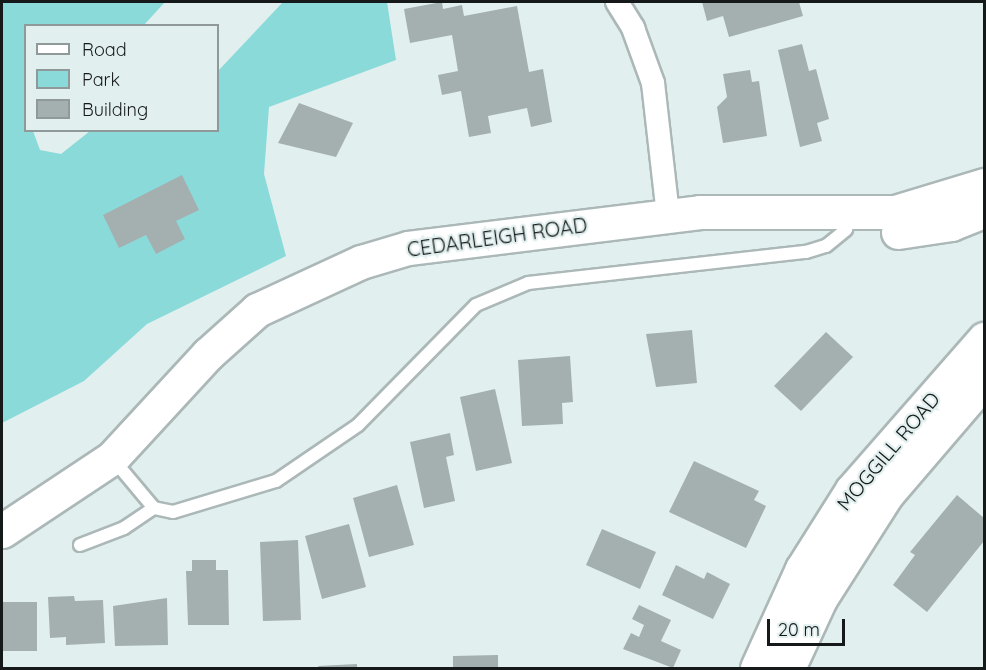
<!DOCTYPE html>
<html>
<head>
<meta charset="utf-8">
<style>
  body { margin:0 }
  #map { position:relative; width:986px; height:670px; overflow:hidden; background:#e2efef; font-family:Quicksand,sans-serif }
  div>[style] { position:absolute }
  .green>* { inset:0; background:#8adada }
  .building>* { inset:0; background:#a4b0b0 }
  .roads { filter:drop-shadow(2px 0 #acb8b8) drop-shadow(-2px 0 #acb8b8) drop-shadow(0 2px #acb8b8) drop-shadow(0 -2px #acb8b8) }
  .lane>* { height:12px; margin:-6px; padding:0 6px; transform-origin:6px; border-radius:6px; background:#fff }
  .street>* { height:22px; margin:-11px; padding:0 11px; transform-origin:11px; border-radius:11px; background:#fff }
  .secondary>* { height:33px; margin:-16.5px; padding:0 16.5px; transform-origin:16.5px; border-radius:16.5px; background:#fff }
  .highway>* { height:33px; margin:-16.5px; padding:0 16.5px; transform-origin:16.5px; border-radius:16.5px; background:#fff }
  span { translate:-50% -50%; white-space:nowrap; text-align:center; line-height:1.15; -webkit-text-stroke:4.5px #e2efef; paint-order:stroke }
  .street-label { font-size:20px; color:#151919 }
  .frame { position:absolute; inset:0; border:3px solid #151919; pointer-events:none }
  .legend { position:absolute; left:24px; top:24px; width:195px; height:108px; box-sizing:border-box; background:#e2efef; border:2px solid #909999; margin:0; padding:8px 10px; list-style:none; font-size:18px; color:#151919 }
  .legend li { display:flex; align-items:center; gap:12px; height:30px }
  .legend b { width:30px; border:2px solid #909999 }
  .scale { position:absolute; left:767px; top:619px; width:78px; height:27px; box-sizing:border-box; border:3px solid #151919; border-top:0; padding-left:8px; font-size:18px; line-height:21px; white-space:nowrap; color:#151919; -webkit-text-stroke:4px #e2efef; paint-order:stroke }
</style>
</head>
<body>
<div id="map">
  <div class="green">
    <div style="clip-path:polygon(2px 2px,165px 2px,144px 25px,26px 26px,26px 130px,33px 131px,40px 150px,61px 154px,90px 131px,218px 130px,218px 71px,283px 2px,387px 2px,396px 60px,269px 107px,264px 174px,286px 256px,147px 324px,84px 381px,2px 423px)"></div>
  </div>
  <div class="building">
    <div style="clip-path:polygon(442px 2px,443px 9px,462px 5px,464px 16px,517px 6px,529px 72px,543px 69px,552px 122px,531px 127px,527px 108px,488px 116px,491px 133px,469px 137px,461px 91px,442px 95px,438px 75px,458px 71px,452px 35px,410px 43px,404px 9px)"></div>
    <div style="clip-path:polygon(702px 2px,799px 2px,803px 16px,729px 37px,723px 16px,707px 21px)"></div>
    <div style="clip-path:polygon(802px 44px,809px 71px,816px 69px,829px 119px,817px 123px,822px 141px,800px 147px,778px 50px)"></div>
    <div style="clip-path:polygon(750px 70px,752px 82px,759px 81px,767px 136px,723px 143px,717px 107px,727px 97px,723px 74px)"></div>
    <div style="clip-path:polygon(299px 103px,353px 123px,336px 157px,278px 143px)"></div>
    <div style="clip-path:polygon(182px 175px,199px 210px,176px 221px,185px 239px,156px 254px,146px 235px,119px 248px,103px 215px)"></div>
    <div style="clip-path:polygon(692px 330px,697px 383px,656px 387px,646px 334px)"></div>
    <div style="clip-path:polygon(826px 332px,853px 357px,801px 411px,774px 386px)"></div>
    <div style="clip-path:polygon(570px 356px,573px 402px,562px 403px,563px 424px,522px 426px,518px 360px)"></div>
    <div style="clip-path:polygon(495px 389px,512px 463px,476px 471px,460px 397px)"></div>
    <div style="clip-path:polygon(450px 433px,454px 455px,446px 457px,455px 501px,424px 508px,410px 442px)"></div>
    <div style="clip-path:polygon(694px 461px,759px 491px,754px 500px,766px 506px,746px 548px,669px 512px)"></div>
    <div style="clip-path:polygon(397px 485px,414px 545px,369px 557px,353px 498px)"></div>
    <div style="clip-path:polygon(957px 495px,984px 518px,984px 541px,927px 612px,893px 585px,915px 555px,910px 552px)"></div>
    <div style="clip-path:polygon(349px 524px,366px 587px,322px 599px,305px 536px)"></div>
    <div style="clip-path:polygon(602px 529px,656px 552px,640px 589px,586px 565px)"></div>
    <div style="clip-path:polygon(298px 540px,301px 620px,263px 621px,260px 542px)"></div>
    <div style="clip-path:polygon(192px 560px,216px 560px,216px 570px,228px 570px,229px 625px,188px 625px,186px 571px,192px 571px)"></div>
    <div style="clip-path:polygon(676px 565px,704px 579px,707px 572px,730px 584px,713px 619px,662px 595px)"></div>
    <div style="clip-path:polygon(74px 596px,75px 601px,103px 600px,105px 643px,66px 645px,66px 637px,50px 638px,48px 597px)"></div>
    <div style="clip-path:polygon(167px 598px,168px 645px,115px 646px,113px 606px)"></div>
    <div style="clip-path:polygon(2px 602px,37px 602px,37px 651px,2px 651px)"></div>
    <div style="clip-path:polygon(639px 605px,671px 620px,661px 641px,681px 650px,673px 668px,623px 649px,631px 633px,639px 637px,644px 625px,632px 619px)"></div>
    <div style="clip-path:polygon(498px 655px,498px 668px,453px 668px,453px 656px)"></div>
    <div style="clip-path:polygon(357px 664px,357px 668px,319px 668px,318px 666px)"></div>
  </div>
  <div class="roads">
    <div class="lane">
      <div style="left:112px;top:458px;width:65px;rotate:50deg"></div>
      <div style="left:154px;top:508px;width:19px;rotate:12deg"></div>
      <div style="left:173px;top:512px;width:108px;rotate:-16.8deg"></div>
      <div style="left:276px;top:481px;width:99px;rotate:-34.3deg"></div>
      <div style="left:358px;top:425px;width:168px;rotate:-45.5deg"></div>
      <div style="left:476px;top:305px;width:56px;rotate:-22.9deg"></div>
      <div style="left:528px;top:283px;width:280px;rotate:-6.4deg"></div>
      <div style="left:806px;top:252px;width:21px;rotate:-17deg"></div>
      <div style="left:826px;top:246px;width:26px;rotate:-39deg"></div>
      <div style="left:80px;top:545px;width:47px;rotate:-21.1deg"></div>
      <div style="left:124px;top:528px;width:36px;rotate:-34deg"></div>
    </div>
    <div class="street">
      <div style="left:617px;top:2px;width:31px;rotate:58deg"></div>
      <div style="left:633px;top:28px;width:59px;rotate:70deg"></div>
      <div style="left:653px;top:83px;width:133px;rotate:83.5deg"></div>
    </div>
    <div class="secondary">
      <div style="left:898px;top:232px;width:54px;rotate:-8.6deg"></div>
      <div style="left:951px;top:224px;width:35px;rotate:-22deg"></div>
      <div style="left:2px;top:531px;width:132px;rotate:-33.6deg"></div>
      <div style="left:112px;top:458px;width:142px;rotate:-47.3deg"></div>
      <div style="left:208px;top:354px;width:66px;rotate:-41.9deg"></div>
      <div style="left:257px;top:310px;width:115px;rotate:-24.8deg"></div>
      <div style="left:361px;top:262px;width:49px;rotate:-16.6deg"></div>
      <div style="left:408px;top:248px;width:294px;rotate:-7deg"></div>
      <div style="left:700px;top:212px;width:195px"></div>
      <div style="left:895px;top:212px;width:93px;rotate:-16.9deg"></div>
    </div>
    <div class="highway">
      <div style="left:757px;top:668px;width:109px;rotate:-65.6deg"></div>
      <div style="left:802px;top:569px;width:93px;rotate:-57.7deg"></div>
      <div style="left:852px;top:490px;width:201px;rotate:-48.8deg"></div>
      <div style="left:788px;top:668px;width:76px;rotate:-65.1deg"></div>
      <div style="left:820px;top:599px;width:125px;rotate:-57.5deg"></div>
      <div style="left:887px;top:494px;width:149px;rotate:-49.4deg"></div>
    </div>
  </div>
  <div class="street-label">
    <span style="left:497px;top:237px;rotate:-8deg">CEDARLEIGH ROAD</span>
    <span style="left:888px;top:451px;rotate:-50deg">MOGGILL ROAD</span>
  </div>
  <div class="frame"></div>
  <ul class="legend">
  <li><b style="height:8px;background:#fff"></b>Road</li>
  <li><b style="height:16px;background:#8adada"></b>Park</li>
  <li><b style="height:16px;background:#a4b0b0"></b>Building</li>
  </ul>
  <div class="scale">20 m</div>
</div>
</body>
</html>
